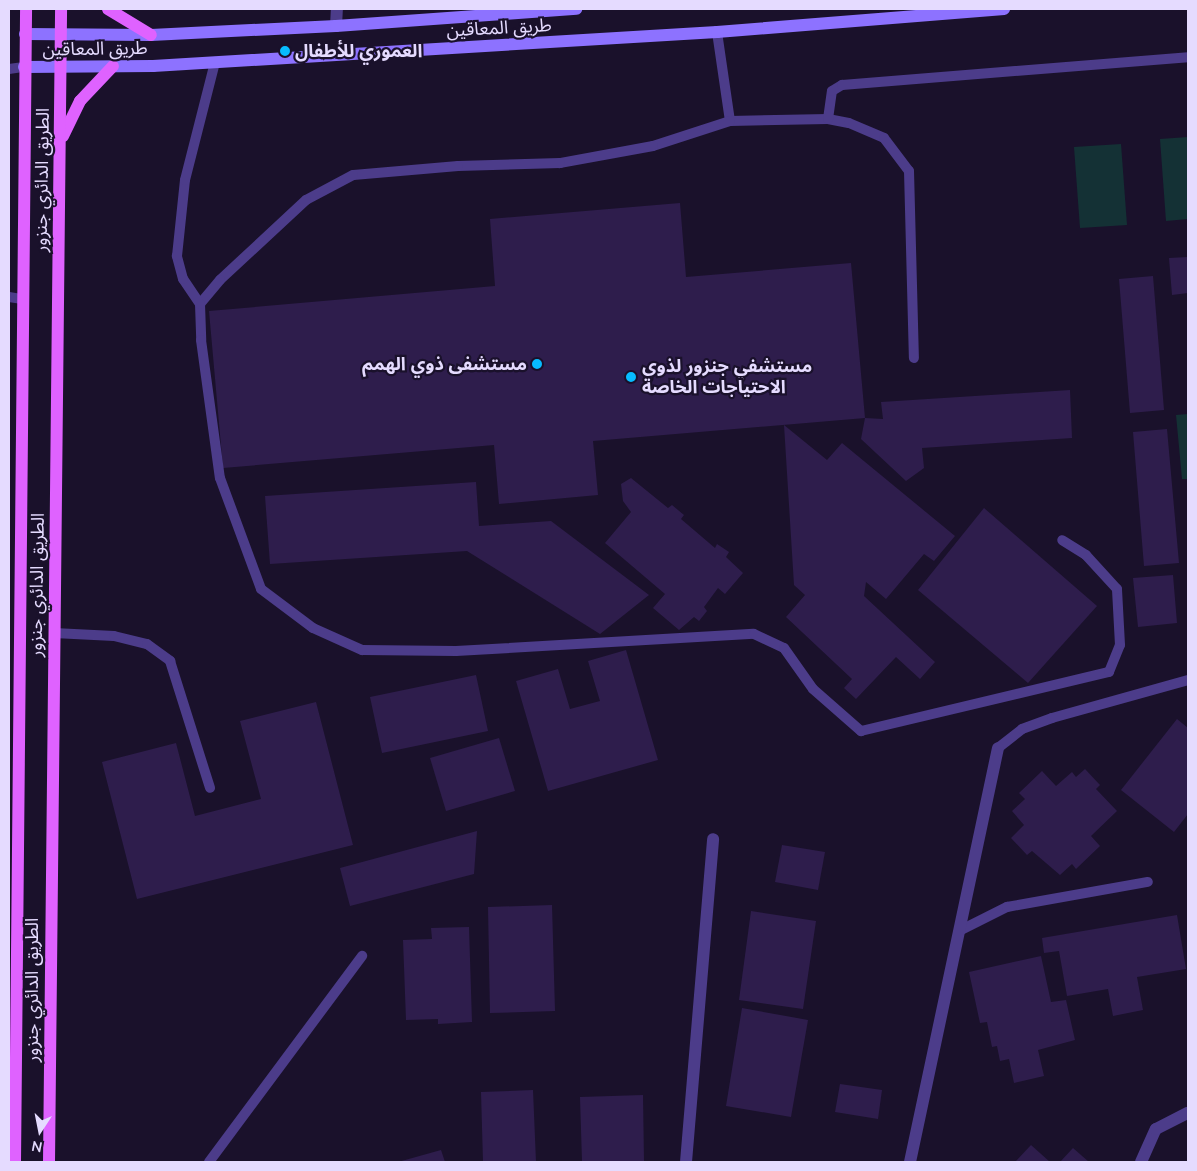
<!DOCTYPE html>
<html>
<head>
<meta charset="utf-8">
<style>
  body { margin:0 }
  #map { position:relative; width:1197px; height:1171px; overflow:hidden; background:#1a112b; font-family:"Nunito Sans","Noto Sans Arabic",sans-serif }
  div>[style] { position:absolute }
  .green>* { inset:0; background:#143135 }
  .building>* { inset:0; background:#2e1d4c }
  .lane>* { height:10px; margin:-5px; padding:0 5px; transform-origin:5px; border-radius:5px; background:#4c3c8a }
  .street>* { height:12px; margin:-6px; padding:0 6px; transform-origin:6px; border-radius:6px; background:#4c3c8a }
  .secondary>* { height:12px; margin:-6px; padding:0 6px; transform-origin:6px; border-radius:6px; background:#8d72ff }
  .primary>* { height:12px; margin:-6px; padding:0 6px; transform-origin:6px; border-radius:6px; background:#df62ff }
  .dots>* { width:14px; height:14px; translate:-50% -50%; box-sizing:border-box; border:2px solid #1a112b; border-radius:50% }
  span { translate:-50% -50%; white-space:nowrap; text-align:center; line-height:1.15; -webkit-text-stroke:4.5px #1a112b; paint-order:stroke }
  .street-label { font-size:18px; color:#e5dbff }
  .poi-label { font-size:18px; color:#e5dbff; font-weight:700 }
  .left { translate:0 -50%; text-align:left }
  .right { translate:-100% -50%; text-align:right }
  .frame { position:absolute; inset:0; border:10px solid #e5dbff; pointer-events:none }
  .north { position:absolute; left:15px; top:1106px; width:50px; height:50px; -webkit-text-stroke:4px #1a112b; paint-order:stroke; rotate:191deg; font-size:14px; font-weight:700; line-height:20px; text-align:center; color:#e5dbff }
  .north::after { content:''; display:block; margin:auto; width:18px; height:22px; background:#e5dbff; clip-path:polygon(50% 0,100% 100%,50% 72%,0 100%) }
</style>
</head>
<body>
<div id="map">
  <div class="green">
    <div style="clip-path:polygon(1188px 137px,1188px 219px,1166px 221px,1160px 139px)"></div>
    <div style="clip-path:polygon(1121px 144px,1127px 225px,1080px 228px,1074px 147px)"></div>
    <div style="clip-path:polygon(1188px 414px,1188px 479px,1182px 479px,1176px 415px)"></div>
  </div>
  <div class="building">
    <div style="clip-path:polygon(680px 203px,686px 277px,851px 263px,865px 418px,593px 441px,598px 495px,499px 504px,494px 445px,223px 468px,209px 311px,495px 286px,490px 219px)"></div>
    <div style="clip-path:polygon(1188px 257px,1188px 293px,1172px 295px,1169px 258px)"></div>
    <div style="clip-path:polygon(1153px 276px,1164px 410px,1130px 413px,1119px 279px)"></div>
    <div style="clip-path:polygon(1070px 390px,1072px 438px,922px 448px,924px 468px,906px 481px,861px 439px,865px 418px,883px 419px,881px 402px)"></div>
    <div style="clip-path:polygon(784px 425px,827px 460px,842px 443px,955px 536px,934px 561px,924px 554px,886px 599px,866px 582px,864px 596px,935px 662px,920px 679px,896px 657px,856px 699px,844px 688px,852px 679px,786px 617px,805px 595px,794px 585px)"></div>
    <div style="clip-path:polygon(1167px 429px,1179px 563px,1144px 566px,1133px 432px)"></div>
    <div style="clip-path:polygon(631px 478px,668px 508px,672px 505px,684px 515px,681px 519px,715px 548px,717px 544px,729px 552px,726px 557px,743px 573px,725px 594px,718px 588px,704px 607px,707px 611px,699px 621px,694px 617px,679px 630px,653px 608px,665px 594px,605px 543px,631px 512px,623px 501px,621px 484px)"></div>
    <div style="clip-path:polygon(476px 482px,479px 526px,551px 521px,649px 595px,600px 634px,467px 551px,270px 564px,265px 496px)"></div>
    <div style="clip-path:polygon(984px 508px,1097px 606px,1028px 683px,918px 590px)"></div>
    <div style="clip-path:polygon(1173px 575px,1177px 623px,1138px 627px,1133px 578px)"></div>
    <div style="clip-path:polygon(626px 650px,658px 760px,548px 791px,516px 681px,558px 669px,570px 709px,600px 701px,588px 661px)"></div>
    <div style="clip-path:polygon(476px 675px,488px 731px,382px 753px,370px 697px)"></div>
    <div style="clip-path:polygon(316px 702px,353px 845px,137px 899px,102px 762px,176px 743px,195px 816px,261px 799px,240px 721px)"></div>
    <div style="clip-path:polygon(1177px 719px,1188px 728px,1188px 814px,1174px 832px,1121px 790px)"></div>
    <div style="clip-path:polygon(499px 738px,515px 791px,446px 811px,430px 758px)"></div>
    <div style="clip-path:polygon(1085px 769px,1100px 785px,1096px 789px,1117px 811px,1091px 836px,1100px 846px,1076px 869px,1072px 864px,1060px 875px,1032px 851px,1027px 855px,1011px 838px,1024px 825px,1012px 811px,1025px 799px,1019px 793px,1042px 771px,1056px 786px,1072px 772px,1076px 777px)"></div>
    <div style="clip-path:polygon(477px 831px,474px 874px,350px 906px,340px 868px)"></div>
    <div style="clip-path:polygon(782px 845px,825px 852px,818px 890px,775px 882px)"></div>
    <div style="clip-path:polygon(552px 905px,555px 1011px,490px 1013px,488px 907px)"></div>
    <div style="clip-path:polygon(751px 911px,816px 921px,803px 1009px,739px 1000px)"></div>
    <div style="clip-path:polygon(1177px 915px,1186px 969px,1137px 977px,1143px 1010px,1113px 1016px,1108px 989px,1067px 996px,1059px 951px,1044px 953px,1042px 938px)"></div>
    <div style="clip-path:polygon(469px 927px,472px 1022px,438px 1024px,438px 1019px,406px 1020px,403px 940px,432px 939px,431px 928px)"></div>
    <div style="clip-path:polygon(1041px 956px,1051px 1002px,1066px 1000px,1075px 1040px,1038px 1050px,1044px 1076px,1014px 1083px,1009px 1059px,1000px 1061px,997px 1046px,992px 1047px,987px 1022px,980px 1023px,969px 972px)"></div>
    <div style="clip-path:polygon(742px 1008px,808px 1020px,791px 1117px,726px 1106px)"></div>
    <div style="clip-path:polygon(840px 1084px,882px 1090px,878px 1119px,835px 1112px)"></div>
    <div style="clip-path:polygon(533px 1090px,536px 1162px,483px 1162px,481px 1092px)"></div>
    <div style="clip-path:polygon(643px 1095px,644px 1162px,582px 1162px,580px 1097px)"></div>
    <div style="clip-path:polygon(1031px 1145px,1050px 1162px,1015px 1162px)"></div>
    <div style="clip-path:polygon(1073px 1148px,1089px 1162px,1060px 1162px)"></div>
    <div style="clip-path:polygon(441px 1150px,445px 1162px,398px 1162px)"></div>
  </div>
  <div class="lane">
    <div style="left:717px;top:32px;width:90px;rotate:81.7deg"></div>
    <div style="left:730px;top:121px;width:98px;rotate:-1.2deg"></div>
    <div style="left:828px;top:119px;width:21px;rotate:11deg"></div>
    <div style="left:849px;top:123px;width:38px;rotate:23deg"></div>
    <div style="left:884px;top:138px;width:41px;rotate:52.9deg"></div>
    <div style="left:909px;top:171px;width:187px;rotate:88.5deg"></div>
    <div style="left:9px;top:69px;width:15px;rotate:-8deg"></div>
    <div style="left:828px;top:119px;width:28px;rotate:-82deg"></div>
    <div style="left:832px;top:91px;width:12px;rotate:-31deg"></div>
    <div style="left:842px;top:85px;width:347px;rotate:-4.6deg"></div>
    <div style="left:730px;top:121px;width:81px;rotate:162deg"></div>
    <div style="left:653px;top:146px;width:95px;rotate:169.6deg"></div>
    <div style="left:560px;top:163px;width:102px;rotate:178.3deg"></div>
    <div style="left:458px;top:166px;width:105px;rotate:175.1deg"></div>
    <div style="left:353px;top:175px;width:53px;rotate:152deg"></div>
    <div style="left:306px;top:200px;width:117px;rotate:137.1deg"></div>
    <div style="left:220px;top:280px;width:31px;rotate:130deg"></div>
    <div style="left:200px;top:304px;width:36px;rotate:88deg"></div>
    <div style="left:201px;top:340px;width:139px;rotate:82.2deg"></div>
    <div style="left:220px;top:478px;width:118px;rotate:69.7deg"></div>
    <div style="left:261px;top:589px;width:65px;rotate:36.9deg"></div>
    <div style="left:313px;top:628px;width:54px;rotate:24.2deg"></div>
    <div style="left:362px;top:650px;width:94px;rotate:0.6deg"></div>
    <div style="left:456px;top:651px;width:298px;rotate:-3.3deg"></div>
    <div style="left:754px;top:634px;width:33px;rotate:25deg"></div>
    <div style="left:784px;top:648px;width:50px;rotate:54.7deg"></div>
    <div style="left:813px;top:689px;width:64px;rotate:41.2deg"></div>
    <div style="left:861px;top:731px;width:255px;rotate:-13.4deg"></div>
    <div style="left:1109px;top:672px;width:29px;rotate:-68deg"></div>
    <div style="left:1120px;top:645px;width:56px;rotate:-93.1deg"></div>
    <div style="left:1117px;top:589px;width:46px;rotate:-132.4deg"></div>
    <div style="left:1086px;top:555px;width:28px;rotate:-148deg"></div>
    <div style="left:9px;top:297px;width:12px;rotate:9deg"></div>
    <div style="left:200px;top:304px;width:30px;rotate:-124deg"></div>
    <div style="left:183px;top:279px;width:24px;rotate:-105deg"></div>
    <div style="left:177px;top:256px;width:76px;rotate:-84deg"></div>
    <div style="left:185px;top:180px;width:122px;rotate:-75.7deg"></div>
    <div style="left:54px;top:633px;width:60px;rotate:2.9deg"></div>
    <div style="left:114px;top:636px;width:34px;rotate:14deg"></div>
    <div style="left:147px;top:644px;width:29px;rotate:36deg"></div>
    <div style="left:170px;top:661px;width:133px;rotate:72.5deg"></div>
    <div style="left:998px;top:748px;width:31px;rotate:-38deg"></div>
    <div style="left:1022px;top:729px;width:32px;rotate:-20deg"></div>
    <div style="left:1052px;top:718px;width:141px;rotate:-15.6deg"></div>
    <div style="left:959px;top:931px;width:54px;rotate:-26.6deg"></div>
    <div style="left:1007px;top:907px;width:143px;rotate:-10.1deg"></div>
    <div style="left:209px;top:1162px;width:257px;rotate:-53.4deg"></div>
  </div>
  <div class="street">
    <div style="left:336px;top:26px;width:17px;rotate:-87deg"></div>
    <div style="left:686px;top:1162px;width:324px;rotate:-85.2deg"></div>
    <div style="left:910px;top:1162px;width:423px;rotate:-78deg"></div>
    <div style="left:1141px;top:1162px;width:36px;rotate:-66deg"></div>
    <div style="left:1156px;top:1129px;width:36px;rotate:-27deg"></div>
  </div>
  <div class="secondary">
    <div style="left:25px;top:34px;width:126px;rotate:0.5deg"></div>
    <div style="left:151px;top:35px;width:185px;rotate:-2.8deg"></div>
    <div style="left:336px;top:26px;width:241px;rotate:-4.1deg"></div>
    <div style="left:24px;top:67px;width:129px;rotate:-0.4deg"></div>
    <div style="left:153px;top:66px;width:565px;rotate:-3.45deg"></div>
    <div style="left:717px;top:32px;width:288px;rotate:-4.6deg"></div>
  </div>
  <div class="primary">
    <div style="left:108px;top:9px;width:50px;rotate:31.2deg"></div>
    <div style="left:63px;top:136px;width:39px;rotate:-64deg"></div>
    <div style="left:80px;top:101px;width:48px;rotate:-46.7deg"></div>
    <div style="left:15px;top:1162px;width:1153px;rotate:-89.45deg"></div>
    <div style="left:49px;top:1162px;width:1153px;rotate:-89.4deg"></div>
  </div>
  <div class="dots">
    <div style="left:285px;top:51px;background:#07bcff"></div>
    <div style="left:537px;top:364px;background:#07bcff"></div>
    <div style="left:631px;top:377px;background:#07bcff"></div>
  </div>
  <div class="street-label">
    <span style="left:499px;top:28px;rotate:-3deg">طريق المعاقين</span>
    <span style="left:95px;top:49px;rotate:-1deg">طريق المعاقين</span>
    <span style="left:42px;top:180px;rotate:-89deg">الطريق الدائري جنزور</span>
    <span style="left:37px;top:585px;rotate:-89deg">الطريق الدائري جنزور</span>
    <span style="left:32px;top:990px;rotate:-90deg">الطريق الدائري جنزور</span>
  </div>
  <div class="poi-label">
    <span class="left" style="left:295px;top:51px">العموري للأطفال</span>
    <span class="right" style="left:527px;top:364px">مستشفى ذوي الهمم</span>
    <span class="left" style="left:642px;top:377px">مستشفي جنزور لذوي<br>الاحتياجات الخاصة</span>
  </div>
  <div class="frame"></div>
  <div class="north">N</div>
</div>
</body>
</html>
